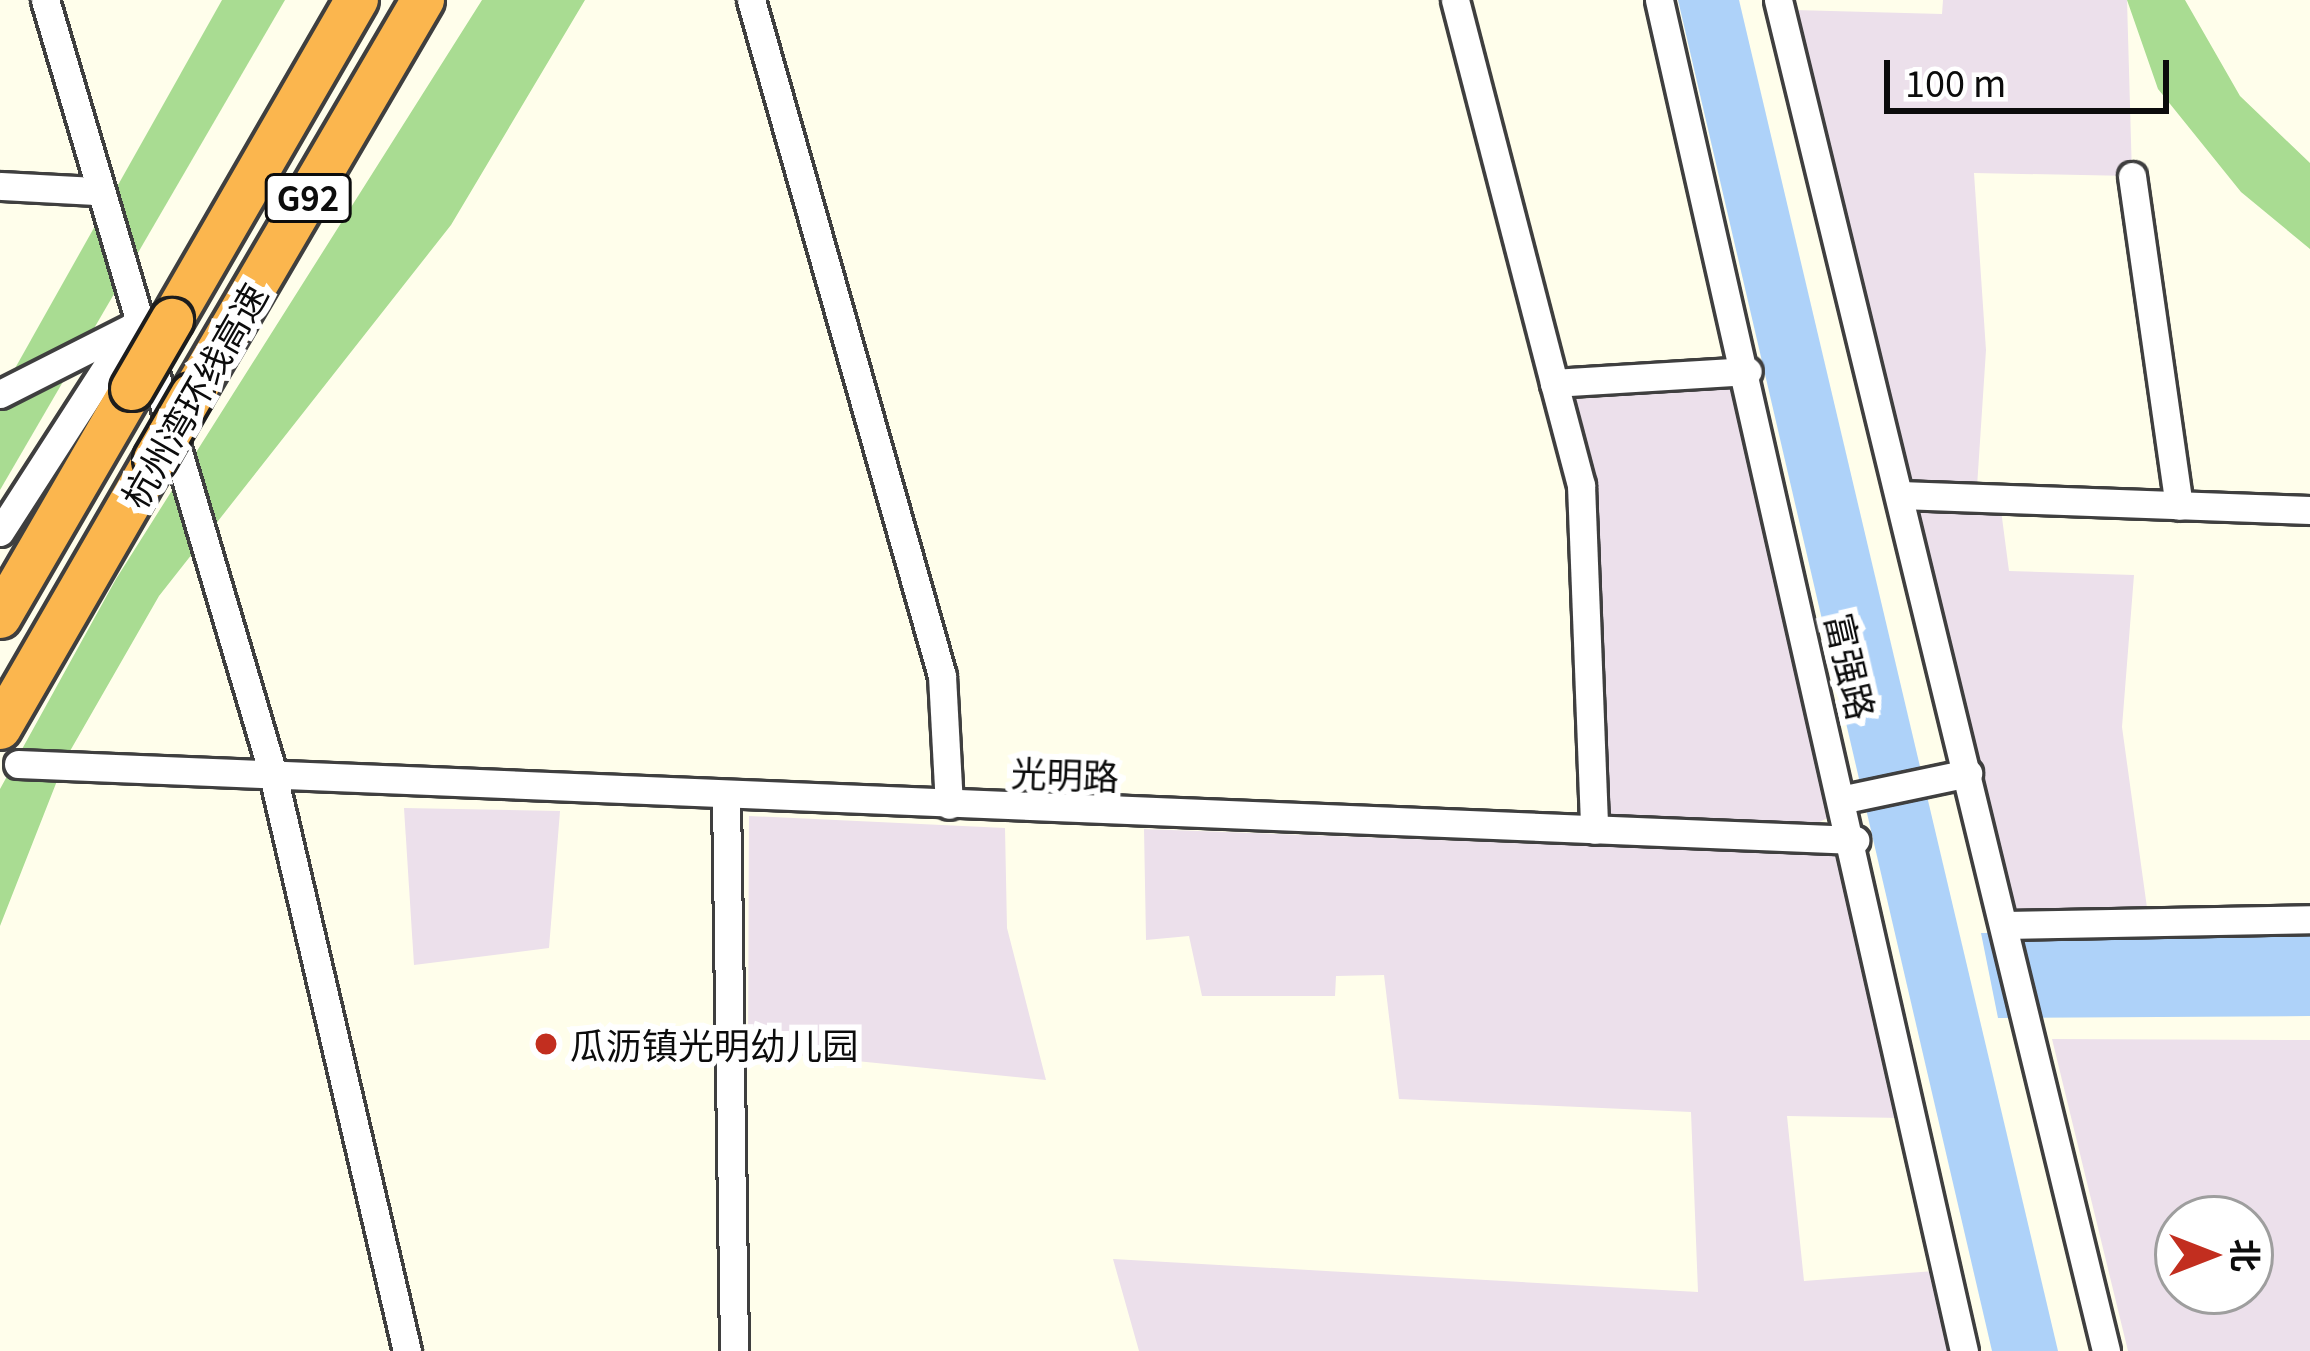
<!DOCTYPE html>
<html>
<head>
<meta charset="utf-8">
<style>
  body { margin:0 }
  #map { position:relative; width:2310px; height:1351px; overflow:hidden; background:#fffeeb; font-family:Georgia,"Noto Sans SC",serif }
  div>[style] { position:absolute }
  .industrial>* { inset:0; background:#ece0eb }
  .forest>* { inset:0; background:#a9dc92 }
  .water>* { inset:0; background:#aed2f9 }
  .roads { filter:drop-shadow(3px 0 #3f3f3f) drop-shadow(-3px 0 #3f3f3f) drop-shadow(0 3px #3f3f3f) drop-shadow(0 -3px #3f3f3f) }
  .minor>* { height:27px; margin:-13.5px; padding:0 13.5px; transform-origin:13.5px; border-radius:13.5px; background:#fff }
  .highway>* { height:42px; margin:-21px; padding:0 21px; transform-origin:21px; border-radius:21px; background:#fbb64e }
  .bridges { filter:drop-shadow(3px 0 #1d1d1d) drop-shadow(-3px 0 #1d1d1d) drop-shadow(0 3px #1d1d1d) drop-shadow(0 -3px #1d1d1d) }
  .highway-bridge>* { height:42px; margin:-21px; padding:0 21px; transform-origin:21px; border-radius:21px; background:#fbb64e }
  .dots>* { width:33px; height:33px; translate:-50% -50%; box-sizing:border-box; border:6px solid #fff; border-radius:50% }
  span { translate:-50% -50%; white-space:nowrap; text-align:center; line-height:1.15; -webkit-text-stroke:12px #fff; paint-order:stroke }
  .shield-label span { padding:3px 9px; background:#fff; border:3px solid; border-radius:9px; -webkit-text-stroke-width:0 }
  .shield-label { font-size:33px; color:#0c0c0c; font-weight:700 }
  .street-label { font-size:36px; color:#0c0c0c }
  .poi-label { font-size:36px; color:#0c0c0c }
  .left { translate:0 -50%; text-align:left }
  .north { position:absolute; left:2154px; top:1195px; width:120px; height:120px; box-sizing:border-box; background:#fff; border:3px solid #9e9e9e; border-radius:50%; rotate:90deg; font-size:33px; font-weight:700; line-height:48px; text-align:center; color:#0c0c0c }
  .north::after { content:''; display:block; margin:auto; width:42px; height:54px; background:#c22e1f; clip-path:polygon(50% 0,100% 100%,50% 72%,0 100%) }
  .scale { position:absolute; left:1884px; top:60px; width:285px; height:54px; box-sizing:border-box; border:6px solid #0c0c0c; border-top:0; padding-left:15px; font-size:36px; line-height:42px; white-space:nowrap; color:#0c0c0c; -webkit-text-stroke:9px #fff; paint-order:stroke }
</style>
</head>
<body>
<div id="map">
  <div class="industrial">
    <div style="clip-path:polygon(1943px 0,2127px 0,2132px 176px,1974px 173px,1986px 350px,1977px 487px,1910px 485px,1794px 10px,1942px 14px)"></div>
    <div style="clip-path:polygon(1736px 388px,1832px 816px,1788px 837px,1594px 830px,1575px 399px)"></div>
    <div style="clip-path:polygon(1914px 509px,2001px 510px,2009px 571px,2134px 575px,2122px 727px,2148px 915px,2017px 917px)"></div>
    <div style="clip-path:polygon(404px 808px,560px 811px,549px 948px,414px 965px)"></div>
    <div style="clip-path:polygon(749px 816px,1005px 828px,1007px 928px,1046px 1080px,748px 1050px)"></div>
    <div style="clip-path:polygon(1144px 829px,1842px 855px,1902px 1118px,1787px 1116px,1804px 1281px,1934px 1271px,1950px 1351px,1139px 1351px,1113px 1259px,1698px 1292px,1691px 1112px,1399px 1099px,1384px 975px,1336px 976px,1335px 996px,1202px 996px,1189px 936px,1146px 940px)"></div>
    <div style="clip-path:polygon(evenodd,2052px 1039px,2310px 1040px,2310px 1351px,2128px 1351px,2052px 1039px,2178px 1219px,2250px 1219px,2250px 1291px,2178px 1291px,2178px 1219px)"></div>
  </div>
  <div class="forest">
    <div style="clip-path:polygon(222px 0,285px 0,0 490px,0 395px)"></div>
    <div style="clip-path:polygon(482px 0,585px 0,451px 225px,159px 596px,66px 758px,0 926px,0 789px,116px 579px)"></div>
    <div style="clip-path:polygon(2127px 0,2185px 0,2240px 96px,2310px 163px,2310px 249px,2241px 192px,2158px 89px)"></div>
  </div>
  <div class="water">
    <div style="clip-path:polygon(1678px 0,1739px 0,2058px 1351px,1992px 1351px)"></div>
    <div style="clip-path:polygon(2310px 931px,2310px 1016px,1998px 1018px,1981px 933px)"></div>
  </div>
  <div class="roads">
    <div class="minor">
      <div style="left:45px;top:0;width:804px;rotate:73.59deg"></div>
      <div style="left:272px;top:771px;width:596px;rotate:76.9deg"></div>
      <div style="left:751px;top:0;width:702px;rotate:74.22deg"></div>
      <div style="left:942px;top:676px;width:129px;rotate:86.9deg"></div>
      <div style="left:1455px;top:0;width:396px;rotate:75.5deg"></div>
      <div style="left:1554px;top:383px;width:194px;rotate:-3.5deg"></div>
      <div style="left:1659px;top:0;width:1385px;rotate:77.28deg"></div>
      <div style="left:1778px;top:0;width:1390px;rotate:76.35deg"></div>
      <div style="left:2132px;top:176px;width:333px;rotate:81.9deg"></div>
      <div style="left:0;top:186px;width:96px;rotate:3deg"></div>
      <div style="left:1554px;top:383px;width:106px;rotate:75.2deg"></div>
      <div style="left:1581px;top:485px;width:345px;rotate:87.8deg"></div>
      <div style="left:0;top:394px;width:146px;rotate:-26.9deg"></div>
      <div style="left:1900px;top:495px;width:410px;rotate:2.1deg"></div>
      <div style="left:0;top:532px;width:245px;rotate:-57.2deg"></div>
      <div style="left:18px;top:764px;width:1839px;rotate:2.37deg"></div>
      <div style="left:726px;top:796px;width:555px;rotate:89.17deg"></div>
      <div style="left:1845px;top:799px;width:126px;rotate:-11.9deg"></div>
      <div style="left:2005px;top:925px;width:305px;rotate:-1.1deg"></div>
    </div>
    <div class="highway">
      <div style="left:172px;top:320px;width:370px;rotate:-60deg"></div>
      <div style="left:192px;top:395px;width:458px;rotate:-59.7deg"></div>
      <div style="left:0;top:617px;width:263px;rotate:-59.9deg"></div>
      <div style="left:0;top:728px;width:310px;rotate:-60deg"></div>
    </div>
  </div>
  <div class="bridges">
    <div class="highway-bridge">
      <div style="left:132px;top:389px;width:80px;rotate:-59.9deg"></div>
      <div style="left:155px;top:459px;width:74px;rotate:-60deg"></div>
    </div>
  </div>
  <div class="dots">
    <div style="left:546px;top:1044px;background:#c22e1f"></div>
  </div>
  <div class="shield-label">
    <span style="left:308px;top:198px">G92</span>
  </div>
  <div class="street-label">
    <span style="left:193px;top:395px;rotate:-60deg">杭州湾环线高速</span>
    <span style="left:1852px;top:666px;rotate:77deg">富强路</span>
    <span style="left:1065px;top:773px;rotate:2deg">光明路</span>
  </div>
  <div class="poi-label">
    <span class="left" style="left:570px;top:1044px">瓜沥镇光明幼儿园</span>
  </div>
  <div class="north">北</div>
  <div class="scale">100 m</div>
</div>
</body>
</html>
